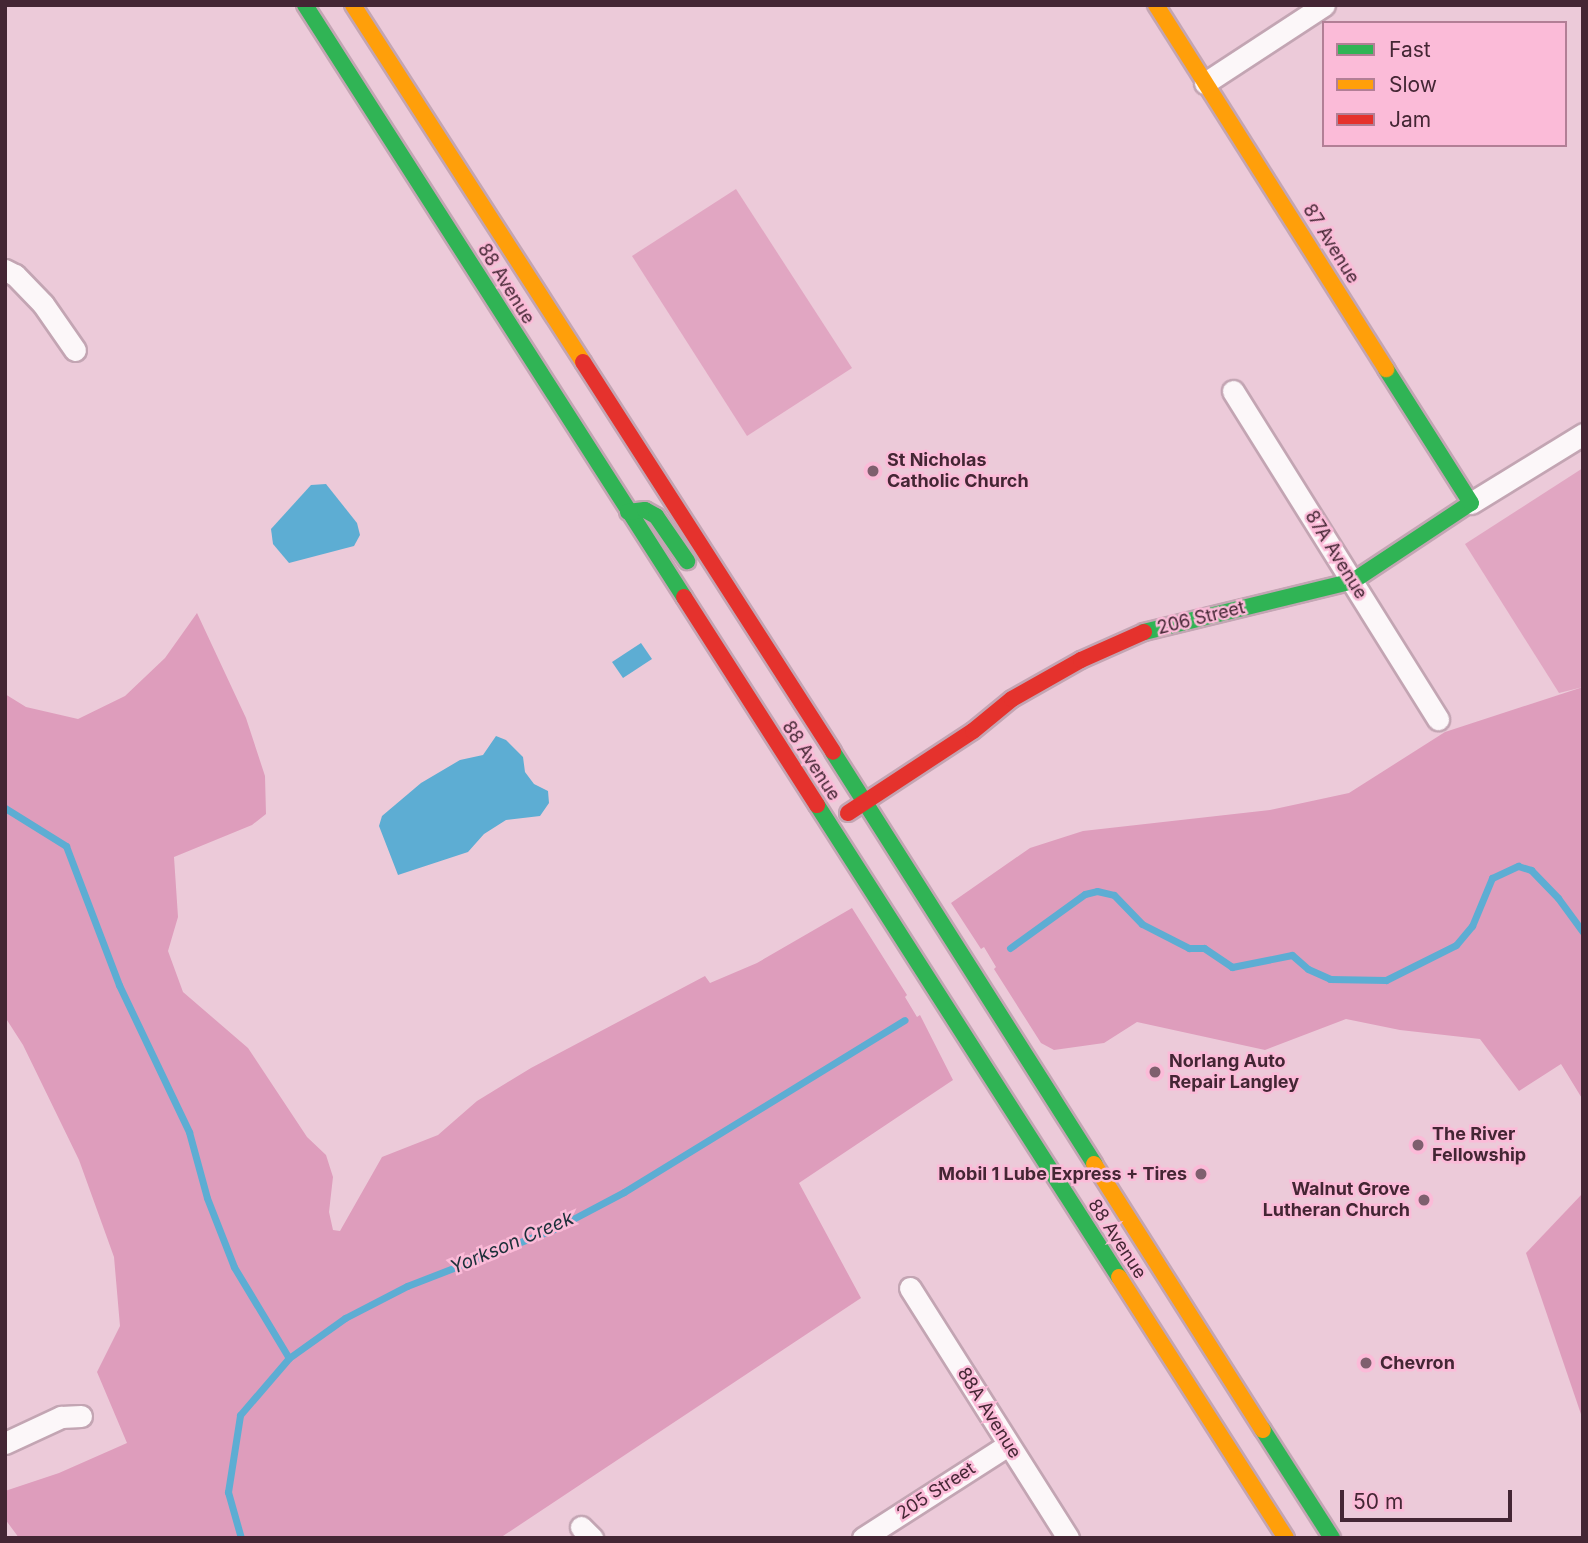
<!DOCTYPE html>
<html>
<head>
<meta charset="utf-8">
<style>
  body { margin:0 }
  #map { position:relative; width:1588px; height:1543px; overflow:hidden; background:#eccad9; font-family:Inter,sans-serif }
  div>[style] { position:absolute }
  .green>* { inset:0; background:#e1a6c2 }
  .forest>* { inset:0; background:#de9dbc }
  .water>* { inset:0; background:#5dadd3 }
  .stream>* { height:7px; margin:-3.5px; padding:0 3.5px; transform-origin:3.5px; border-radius:3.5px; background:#5dadd3 }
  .roads { filter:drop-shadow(2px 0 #c3a5b3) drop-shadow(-2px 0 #c3a5b3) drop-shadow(0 2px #c3a5b3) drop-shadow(0 -2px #c3a5b3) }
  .street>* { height:21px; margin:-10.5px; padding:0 10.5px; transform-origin:10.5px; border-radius:10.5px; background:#fcf7f9 }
  .fast>* { height:16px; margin:-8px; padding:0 8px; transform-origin:8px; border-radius:8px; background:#30b455 }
  .slow>* { height:16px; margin:-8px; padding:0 8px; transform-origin:8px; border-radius:8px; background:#ff9f0a }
  .jam>* { height:16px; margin:-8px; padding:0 8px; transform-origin:8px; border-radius:8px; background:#e5322d }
  .dots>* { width:19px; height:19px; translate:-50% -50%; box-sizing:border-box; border:4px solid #fbbbd8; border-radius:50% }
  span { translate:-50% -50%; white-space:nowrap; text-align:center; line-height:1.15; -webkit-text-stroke:5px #fbbbd8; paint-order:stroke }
  .street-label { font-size:18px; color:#442634 }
  .poi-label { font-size:18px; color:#442634; font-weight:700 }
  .left { translate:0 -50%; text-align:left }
  .right { translate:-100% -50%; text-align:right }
  .water-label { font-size:19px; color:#1b2f39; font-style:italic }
  .frame { position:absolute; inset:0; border:7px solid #442634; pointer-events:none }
  .legend { position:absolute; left:1322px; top:21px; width:245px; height:126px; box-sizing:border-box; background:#fbbbd8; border:2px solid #b27f96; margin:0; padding:9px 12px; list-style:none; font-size:21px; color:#442634 }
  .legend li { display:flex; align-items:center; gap:14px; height:35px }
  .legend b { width:35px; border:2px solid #b27f96 }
  .scale { position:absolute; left:1340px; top:1490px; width:172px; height:32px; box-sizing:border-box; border:4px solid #442634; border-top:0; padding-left:9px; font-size:21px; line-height:24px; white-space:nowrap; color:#442634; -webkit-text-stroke:5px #fbbbd8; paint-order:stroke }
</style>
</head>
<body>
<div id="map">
  <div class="green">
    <div style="clip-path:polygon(736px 189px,852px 368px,747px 436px,632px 256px)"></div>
    <div style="clip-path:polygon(1583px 468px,1583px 687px,1559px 693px,1465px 544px)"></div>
  </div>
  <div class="forest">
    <div style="clip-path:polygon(197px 613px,246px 718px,265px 776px,266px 814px,252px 825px,174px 857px,178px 917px,168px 951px,183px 992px,248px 1048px,307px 1137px,326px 1155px,333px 1177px,329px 1212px,333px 1230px,340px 1231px,382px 1157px,438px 1135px,477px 1101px,531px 1068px,705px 976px,710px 983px,757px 963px,852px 908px,907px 995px,905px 997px,917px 1017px,920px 1015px,953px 1080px,799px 1183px,861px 1298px,500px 1538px,19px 1538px,5px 1519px,5px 1491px,59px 1473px,127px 1443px,97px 1372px,120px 1326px,114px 1257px,79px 1160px,23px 1045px,5px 1017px,5px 694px,26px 707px,78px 719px,125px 696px,165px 658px)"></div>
    <div style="clip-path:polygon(1583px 687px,1583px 1100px,1561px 1064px,1519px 1091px,1480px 1039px,1400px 1030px,1346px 1019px,1265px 1050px,1137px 1022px,1104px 1043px,1054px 1050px,1041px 1043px,994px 969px,996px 967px,984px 947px,981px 949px,951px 903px,1030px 848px,1083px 831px,1270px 810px,1349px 793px,1445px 732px)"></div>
    <div style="clip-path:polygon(1583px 1193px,1583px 1420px,1526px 1253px)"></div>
  </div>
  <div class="water">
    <div style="clip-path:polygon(326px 484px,357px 523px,360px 535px,354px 546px,289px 563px,273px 544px,271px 529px,311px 485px)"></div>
    <div style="clip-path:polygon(641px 643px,652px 659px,623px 678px,612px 662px)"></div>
    <div style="clip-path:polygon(496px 736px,506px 740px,523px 757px,525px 772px,534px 784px,548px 791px,549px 803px,540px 816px,506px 820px,484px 834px,468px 852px,398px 875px,379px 826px,382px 816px,421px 783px,460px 760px,483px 755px)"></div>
  </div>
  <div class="stream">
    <div style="left:5px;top:808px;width:72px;rotate:31.9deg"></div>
    <div style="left:66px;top:846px;width:149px;rotate:69.1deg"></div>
    <div style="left:119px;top:985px;width:163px;rotate:64.5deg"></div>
    <div style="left:189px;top:1132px;width:68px;rotate:74.7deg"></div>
    <div style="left:207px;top:1198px;width:74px;rotate:68.6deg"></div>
    <div style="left:234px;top:1267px;width:106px;rotate:58.9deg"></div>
    <div style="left:1010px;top:948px;width:92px;rotate:-35.8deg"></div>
    <div style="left:1085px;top:894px;width:12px;rotate:-14deg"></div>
    <div style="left:1097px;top:891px;width:17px;rotate:13deg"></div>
    <div style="left:1114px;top:895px;width:40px;rotate:46deg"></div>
    <div style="left:1142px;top:924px;width:53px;rotate:27.1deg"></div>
    <div style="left:1189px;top:948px;width:15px"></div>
    <div style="left:1204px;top:948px;width:34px;rotate:34deg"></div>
    <div style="left:1232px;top:967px;width:61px;rotate:-11.3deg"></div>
    <div style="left:1292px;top:955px;width:21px;rotate:41deg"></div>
    <div style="left:1308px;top:969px;width:24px;rotate:24deg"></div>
    <div style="left:1330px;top:979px;width:56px;rotate:1deg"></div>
    <div style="left:1386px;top:980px;width:78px;rotate:-26.6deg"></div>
    <div style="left:1456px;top:945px;width:25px;rotate:-50deg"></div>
    <div style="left:1472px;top:926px;width:52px;rotate:-67.4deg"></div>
    <div style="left:1492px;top:878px;width:29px;rotate:-25deg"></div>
    <div style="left:1518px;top:866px;width:14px;rotate:17deg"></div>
    <div style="left:1531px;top:870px;width:39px;rotate:46deg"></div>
    <div style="left:1558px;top:898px;width:42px;rotate:53.7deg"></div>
    <div style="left:241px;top:1538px;width:48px;rotate:-105.8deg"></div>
    <div style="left:228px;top:1492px;width:78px;rotate:-81.1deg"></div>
    <div style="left:240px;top:1415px;width:75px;rotate:-49.3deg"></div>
    <div style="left:289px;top:1358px;width:69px;rotate:-35.5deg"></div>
    <div style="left:345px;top:1318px;width:70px;rotate:-27.3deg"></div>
    <div style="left:407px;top:1286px;width:158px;rotate:-21.2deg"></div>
    <div style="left:554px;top:1229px;width:79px;rotate:-27.9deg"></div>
    <div style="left:624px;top:1192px;width:329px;rotate:-31.5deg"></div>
  </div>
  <div class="roads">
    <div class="street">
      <div style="left:1205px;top:83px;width:142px;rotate:-33.2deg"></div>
      <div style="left:5px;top:270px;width:11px;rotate:27deg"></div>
      <div style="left:15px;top:275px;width:40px;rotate:46deg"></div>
      <div style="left:43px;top:304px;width:56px;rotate:55.2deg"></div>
      <div style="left:1233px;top:391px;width:387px;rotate:58deg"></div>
      <div style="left:1471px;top:503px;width:132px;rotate:-31.6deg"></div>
      <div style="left:910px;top:1288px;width:296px;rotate:57.7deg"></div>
      <div style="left:5px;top:1443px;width:62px;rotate:-24.9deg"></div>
      <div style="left:61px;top:1417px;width:20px;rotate:-3deg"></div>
      <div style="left:581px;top:1527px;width:16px;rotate:45deg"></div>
      <div style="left:863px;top:1538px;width:172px;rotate:-32.7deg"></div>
    </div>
    <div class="fast">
      <div style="left:305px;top:5px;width:703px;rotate:57.37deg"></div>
      <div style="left:628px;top:512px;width:17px;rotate:-7deg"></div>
      <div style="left:645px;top:510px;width:13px;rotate:29deg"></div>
      <div style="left:656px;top:516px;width:55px;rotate:55.4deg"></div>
      <div style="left:1144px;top:632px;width:215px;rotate:-13.7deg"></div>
      <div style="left:1353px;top:581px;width:141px;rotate:-33.5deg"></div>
      <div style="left:1471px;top:503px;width:159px;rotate:-122.4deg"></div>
      <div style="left:833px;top:752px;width:488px;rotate:57.6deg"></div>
      <div style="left:817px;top:805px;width:560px;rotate:57.39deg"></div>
      <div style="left:1263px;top:1430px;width:128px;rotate:57.4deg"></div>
    </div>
    <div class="slow">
      <div style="left:353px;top:5px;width:425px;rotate:57.2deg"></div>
      <div style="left:1156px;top:5px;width:431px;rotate:57.7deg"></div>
      <div style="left:1094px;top:1164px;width:315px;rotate:57.6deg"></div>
      <div style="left:1119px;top:1277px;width:310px;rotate:57.4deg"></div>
    </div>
    <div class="jam">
      <div style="left:583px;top:362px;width:463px;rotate:57.3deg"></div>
      <div style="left:684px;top:597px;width:247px;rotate:57.4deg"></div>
      <div style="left:848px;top:813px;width:149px;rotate:-33.3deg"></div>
      <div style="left:973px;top:731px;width:50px;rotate:-39.4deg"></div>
      <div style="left:1012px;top:699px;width:79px;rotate:-29.5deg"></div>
      <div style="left:1081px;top:660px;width:69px;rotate:-24deg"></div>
    </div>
  </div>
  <div class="dots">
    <div style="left:873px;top:471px;background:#7f5f6e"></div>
    <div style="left:1155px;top:1072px;background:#7f5f6e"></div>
    <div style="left:1418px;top:1145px;background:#7f5f6e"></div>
    <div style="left:1201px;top:1174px;background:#7f5f6e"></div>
    <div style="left:1424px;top:1200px;background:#7f5f6e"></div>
    <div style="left:1366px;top:1363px;background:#7f5f6e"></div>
  </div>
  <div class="street-label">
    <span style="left:1331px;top:244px;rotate:58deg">87 Avenue</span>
    <span style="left:506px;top:284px;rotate:58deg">88 Avenue</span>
    <span style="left:1336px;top:555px;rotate:58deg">87A Avenue</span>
    <span style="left:1201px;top:618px;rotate:-14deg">206 Street</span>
    <span style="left:811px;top:761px;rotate:57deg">88 Avenue</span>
    <span style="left:1117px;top:1239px;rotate:57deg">88 Avenue</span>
    <span style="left:989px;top:1413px;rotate:58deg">88A Avenue</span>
    <span style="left:936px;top:1491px;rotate:-33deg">205 Street</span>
  </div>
  <div class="poi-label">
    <span class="left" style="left:887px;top:471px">St Nicholas<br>Catholic Church</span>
    <span class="left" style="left:1169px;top:1072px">Norlang Auto<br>Repair Langley</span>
    <span class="left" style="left:1432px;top:1145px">The River<br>Fellowship</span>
    <span class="right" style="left:1187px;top:1174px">Mobil 1 Lube Express + Tires</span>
    <span class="right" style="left:1410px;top:1200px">Walnut Grove<br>Lutheran Church</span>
    <span class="left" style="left:1380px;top:1363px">Chevron</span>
  </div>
  <div class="water-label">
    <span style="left:512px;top:1243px;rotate:-23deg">Yorkson Creek</span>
  </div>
  <div class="frame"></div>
  <ul class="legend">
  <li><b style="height:9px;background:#30b455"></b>Fast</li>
  <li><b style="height:9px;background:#ff9f0a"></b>Slow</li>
  <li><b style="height:9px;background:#e5322d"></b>Jam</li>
  </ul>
  <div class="scale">50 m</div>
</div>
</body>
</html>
